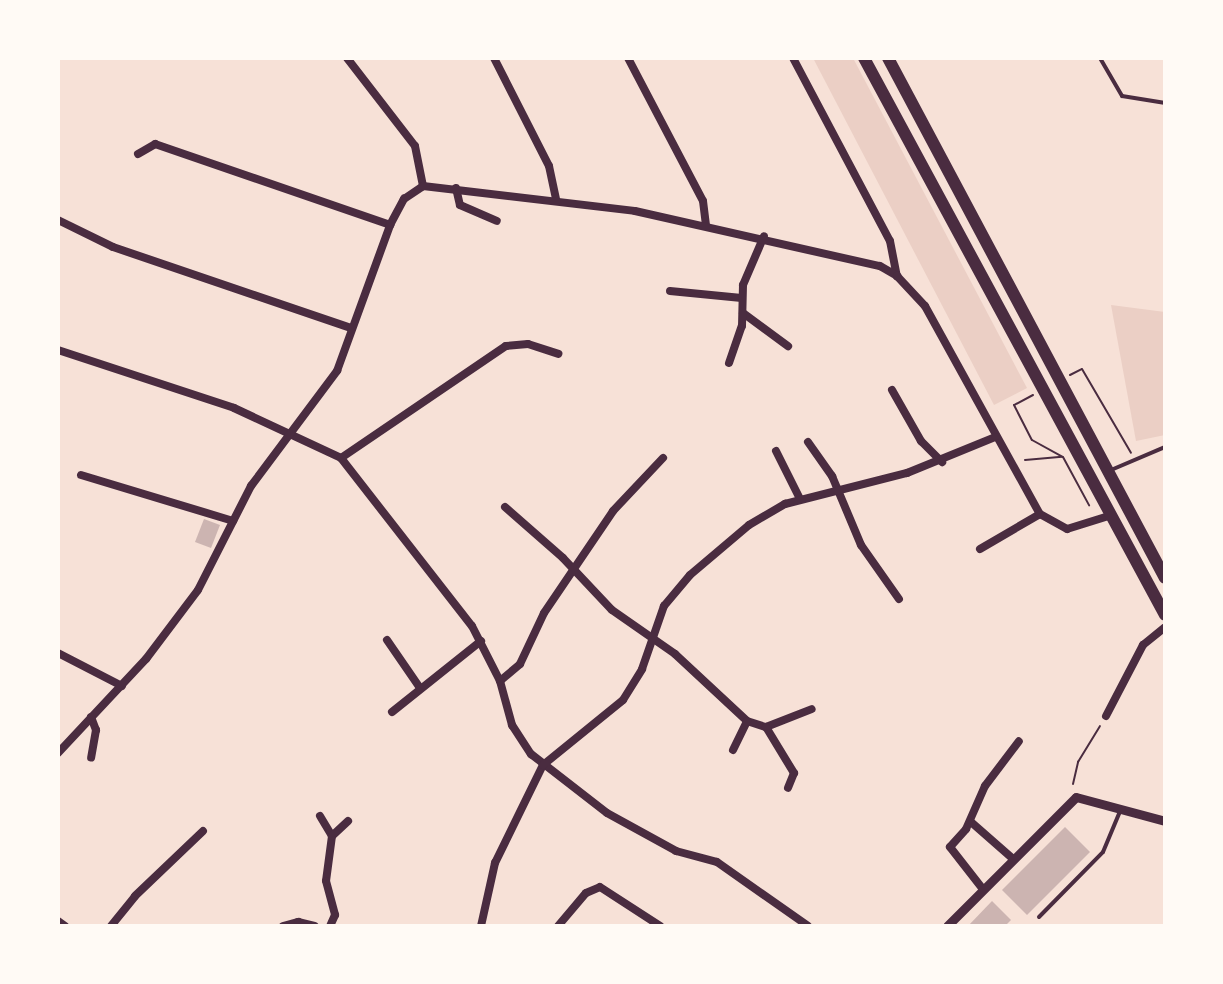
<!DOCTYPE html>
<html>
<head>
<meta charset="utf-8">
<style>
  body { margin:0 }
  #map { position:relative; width:1223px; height:984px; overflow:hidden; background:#f7e1d7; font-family:Arial,sans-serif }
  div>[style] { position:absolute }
  .green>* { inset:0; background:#ebcfc5 }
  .building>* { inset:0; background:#ccb4b1 }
  .path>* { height:2px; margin:-1px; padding:0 1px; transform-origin:1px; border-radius:1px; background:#4a2c40 }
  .service>* { height:4px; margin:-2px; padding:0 2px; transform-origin:2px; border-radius:2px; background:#4a2c40 }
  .minor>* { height:8px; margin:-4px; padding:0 4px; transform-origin:4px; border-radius:4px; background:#4a2c40 }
  .tertiary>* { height:9px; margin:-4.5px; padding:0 4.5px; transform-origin:4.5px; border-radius:4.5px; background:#4a2c40 }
  .trunk>* { height:12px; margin:-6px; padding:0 6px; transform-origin:6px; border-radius:6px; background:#4a2c40 }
  span { translate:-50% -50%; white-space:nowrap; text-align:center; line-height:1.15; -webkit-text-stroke:8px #fffaf5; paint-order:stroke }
  .frame { position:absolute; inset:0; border:60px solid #fffaf5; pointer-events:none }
</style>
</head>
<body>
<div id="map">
  <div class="green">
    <div style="clip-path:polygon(813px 58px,853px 58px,1027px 388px,994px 405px)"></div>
    <div style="clip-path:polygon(1111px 305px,1165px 312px,1165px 435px,1136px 441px)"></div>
  </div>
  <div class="building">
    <div style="clip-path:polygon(204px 519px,220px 525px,211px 548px,195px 542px)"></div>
    <div style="clip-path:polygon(1065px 827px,1090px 852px,1027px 915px,1002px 890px)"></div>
    <div style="clip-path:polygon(992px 901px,1011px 920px,1005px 926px,968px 926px)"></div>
  </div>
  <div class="path">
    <div style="left:1070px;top:375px;width:13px;rotate:-27deg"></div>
    <div style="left:1082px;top:369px;width:97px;rotate:59.7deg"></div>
    <div style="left:1033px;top:395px;width:21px;rotate:152deg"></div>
    <div style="left:1014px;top:405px;width:39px;rotate:63deg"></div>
    <div style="left:1032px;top:440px;width:35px;rotate:29deg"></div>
    <div style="left:1063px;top:457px;width:55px;rotate:61.6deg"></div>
    <div style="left:1025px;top:460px;width:37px;rotate:-5deg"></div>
    <div style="left:1073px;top:784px;width:23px;rotate:-77deg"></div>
    <div style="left:1078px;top:762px;width:42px;rotate:-58.6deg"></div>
  </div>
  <div class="service">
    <div style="left:1100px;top:58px;width:44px;rotate:59.9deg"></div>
    <div style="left:1122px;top:96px;width:44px;rotate:9.2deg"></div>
    <div style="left:1111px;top:470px;width:59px;rotate:-23.1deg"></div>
    <div style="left:1039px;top:917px;width:91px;rotate:-45.4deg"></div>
    <div style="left:1103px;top:852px;width:47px;rotate:-67.3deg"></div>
  </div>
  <div class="minor">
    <div style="left:347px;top:58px;width:111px;rotate:52.3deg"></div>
    <div style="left:415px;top:146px;width:41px;rotate:78.7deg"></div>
    <div style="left:494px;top:58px;width:121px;rotate:63deg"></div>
    <div style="left:549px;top:166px;width:34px;rotate:78deg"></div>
    <div style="left:628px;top:58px;width:161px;rotate:62.3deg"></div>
    <div style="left:703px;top:201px;width:24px;rotate:83deg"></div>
    <div style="left:793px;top:58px;width:207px;rotate:62.1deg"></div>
    <div style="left:890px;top:241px;width:36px;rotate:79deg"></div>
    <div style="left:138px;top:154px;width:20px;rotate:-30deg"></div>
    <div style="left:155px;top:144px;width:249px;rotate:19deg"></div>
    <div style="left:456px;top:188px;width:17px;rotate:77deg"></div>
    <div style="left:460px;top:205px;width:40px;rotate:23.4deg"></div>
    <div style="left:58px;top:220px;width:61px;rotate:26.1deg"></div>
    <div style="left:113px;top:247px;width:251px;rotate:18.8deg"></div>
    <div style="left:670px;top:291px;width:72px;rotate:5.6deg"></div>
    <div style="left:743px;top:313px;width:56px;rotate:36.3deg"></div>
    <div style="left:58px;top:350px;width:185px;rotate:18.2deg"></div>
    <div style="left:234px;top:408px;width:118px;rotate:25deg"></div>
    <div style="left:341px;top:458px;width:213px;rotate:52.1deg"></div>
    <div style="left:472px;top:626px;width:62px;rotate:63deg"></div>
    <div style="left:500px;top:681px;width:46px;rotate:74.7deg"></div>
    <div style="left:512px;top:725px;width:35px;rotate:57deg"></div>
    <div style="left:531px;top:754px;width:96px;rotate:37.8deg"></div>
    <div style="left:607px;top:813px;width:79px;rotate:28.8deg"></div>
    <div style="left:676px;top:851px;width:42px;rotate:15deg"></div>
    <div style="left:717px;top:862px;width:111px;rotate:35.1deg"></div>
    <div style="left:729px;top:363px;width:39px;rotate:-71deg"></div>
    <div style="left:742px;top:326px;width:41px;rotate:-88.6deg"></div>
    <div style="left:743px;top:285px;width:53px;rotate:-66.8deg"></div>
    <div style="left:892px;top:390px;width:59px;rotate:60.4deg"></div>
    <div style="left:921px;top:441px;width:30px;rotate:45deg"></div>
    <div style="left:808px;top:442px;width:42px;rotate:54.8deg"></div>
    <div style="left:832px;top:476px;width:75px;rotate:67.2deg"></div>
    <div style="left:861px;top:545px;width:66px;rotate:54.9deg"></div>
    <div style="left:776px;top:451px;width:54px;rotate:63.4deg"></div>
    <div style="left:341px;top:458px;width:199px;rotate:-34.2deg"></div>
    <div style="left:506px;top:346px;width:22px;rotate:-5deg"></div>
    <div style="left:528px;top:344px;width:32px;rotate:18deg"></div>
    <div style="left:81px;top:475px;width:159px;rotate:16.8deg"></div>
    <div style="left:505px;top:507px;width:77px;rotate:41.3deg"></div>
    <div style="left:563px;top:558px;width:71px;rotate:46.7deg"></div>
    <div style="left:612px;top:610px;width:77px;rotate:34.9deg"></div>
    <div style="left:675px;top:654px;width:98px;rotate:42.9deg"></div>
    <div style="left:747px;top:721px;width:20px;rotate:18deg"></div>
    <div style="left:766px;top:727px;width:49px;rotate:-21.4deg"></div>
    <div style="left:980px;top:549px;width:69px;rotate:-30.3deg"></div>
    <div style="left:387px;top:640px;width:58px;rotate:55.5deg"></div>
    <div style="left:58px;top:653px;width:72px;rotate:27.3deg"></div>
    <div style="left:500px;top:681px;width:26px;rotate:-40deg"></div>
    <div style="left:520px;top:664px;width:56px;rotate:-64.8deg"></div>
    <div style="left:544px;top:613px;width:123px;rotate:-55.9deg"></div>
    <div style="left:613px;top:511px;width:73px;rotate:-46.7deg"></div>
    <div style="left:392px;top:712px;width:114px;rotate:-38.6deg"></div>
    <div style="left:1106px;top:716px;width:80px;rotate:-62.5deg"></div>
    <div style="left:1143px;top:645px;width:28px;rotate:-39deg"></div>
    <div style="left:91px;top:717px;width:14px;rotate:69deg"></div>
    <div style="left:96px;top:730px;width:28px;rotate:100deg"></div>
    <div style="left:766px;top:727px;width:54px;rotate:58.7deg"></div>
    <div style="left:794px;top:773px;width:16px;rotate:112deg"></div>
    <div style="left:733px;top:750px;width:32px;rotate:-64deg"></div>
    <div style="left:58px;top:753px;width:129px;rotate:-46.9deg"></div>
    <div style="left:146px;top:659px;width:86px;rotate:-53deg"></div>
    <div style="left:198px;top:590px;width:117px;rotate:-63deg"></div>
    <div style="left:251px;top:486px;width:144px;rotate:-53.2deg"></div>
    <div style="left:337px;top:371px;width:155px;rotate:-70deg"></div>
    <div style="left:390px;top:225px;width:30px;rotate:-62deg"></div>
    <div style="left:404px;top:199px;width:23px;rotate:-34deg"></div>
    <div style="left:423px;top:186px;width:213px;rotate:6.7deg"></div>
    <div style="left:635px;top:211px;width:251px;rotate:12.7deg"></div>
    <div style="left:880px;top:266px;width:20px;rotate:30deg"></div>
    <div style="left:897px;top:276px;width:41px;rotate:47deg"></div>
    <div style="left:925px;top:306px;width:238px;rotate:61.1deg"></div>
    <div style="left:1040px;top:514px;width:31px;rotate:29deg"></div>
    <div style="left:1067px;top:529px;width:47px;rotate:-17.3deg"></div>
    <div style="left:320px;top:816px;width:23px;rotate:59deg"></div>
    <div style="left:332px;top:836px;width:45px;rotate:97.6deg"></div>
    <div style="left:326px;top:881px;width:35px;rotate:75deg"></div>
    <div style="left:335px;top:915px;width:12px;rotate:114deg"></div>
    <div style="left:971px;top:822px;width:55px;rotate:41.3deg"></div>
    <div style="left:332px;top:836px;width:22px;rotate:-43deg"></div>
    <div style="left:982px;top:888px;width:52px;rotate:-128deg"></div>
    <div style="left:950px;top:847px;width:24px;rotate:-48deg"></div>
    <div style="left:966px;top:829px;width:47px;rotate:-66.2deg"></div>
    <div style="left:985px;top:786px;width:56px;rotate:-52.9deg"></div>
    <div style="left:58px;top:921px;width:9px;rotate:36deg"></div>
    <div style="left:111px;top:926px;width:38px;rotate:-51deg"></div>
    <div style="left:135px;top:896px;width:94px;rotate:-43.7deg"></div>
    <div style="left:283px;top:926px;width:16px;rotate:-15deg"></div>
    <div style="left:298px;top:922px;width:17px;rotate:13deg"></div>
    <div style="left:481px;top:926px;width:65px;rotate:-77.5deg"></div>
    <div style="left:495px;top:863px;width:109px;rotate:-63.9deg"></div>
    <div style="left:543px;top:765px;width:103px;rotate:-39.1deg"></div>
    <div style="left:623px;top:700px;width:36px;rotate:-58deg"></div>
    <div style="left:642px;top:669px;width:67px;rotate:-70.8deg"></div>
    <div style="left:664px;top:606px;width:40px;rotate:-50deg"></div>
    <div style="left:690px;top:575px;width:77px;rotate:-40.3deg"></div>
    <div style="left:749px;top:525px;width:42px;rotate:-30.3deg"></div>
    <div style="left:785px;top:504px;width:126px;rotate:-14.3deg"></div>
    <div style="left:907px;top:473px;width:95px;rotate:-22.2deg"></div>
    <div style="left:558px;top:926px;width:43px;rotate:-49.7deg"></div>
    <div style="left:586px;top:893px;width:15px;rotate:-23deg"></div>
    <div style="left:600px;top:887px;width:72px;rotate:33deg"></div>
  </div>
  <div class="tertiary">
    <div style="left:947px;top:926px;width:182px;rotate:-45deg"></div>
    <div style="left:1076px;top:797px;width:92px;rotate:15.1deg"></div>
  </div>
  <div class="trunk">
    <div style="left:864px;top:58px;width:633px;rotate:61.61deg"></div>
    <div style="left:888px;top:58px;width:589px;rotate:61.96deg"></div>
  </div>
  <div class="frame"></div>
</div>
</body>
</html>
